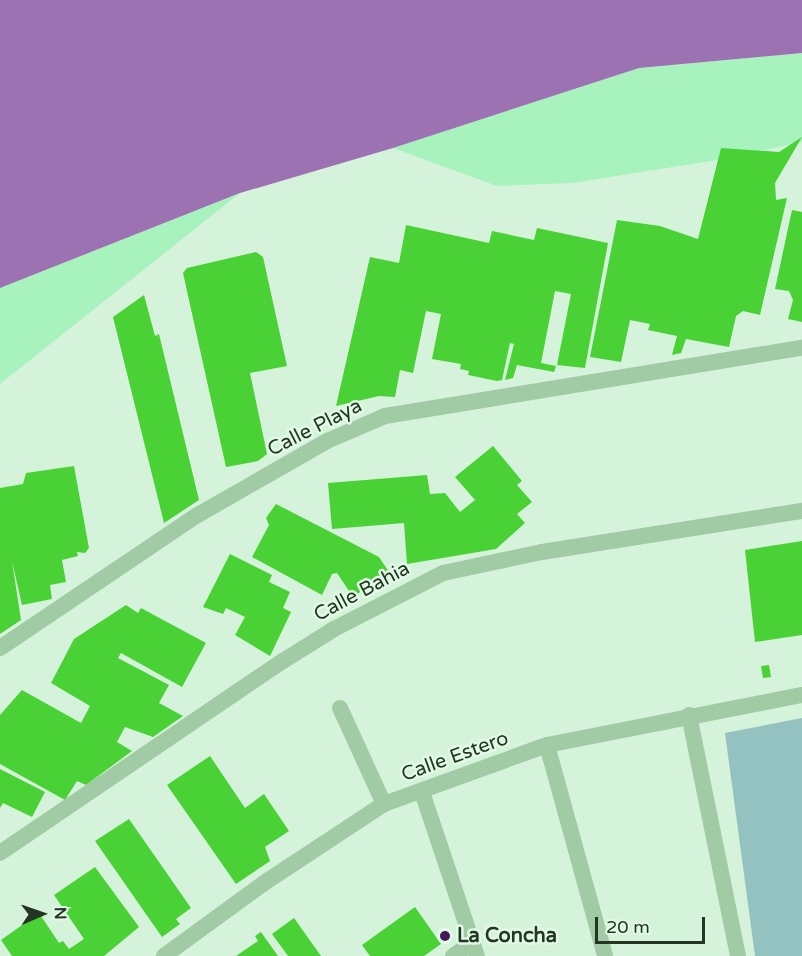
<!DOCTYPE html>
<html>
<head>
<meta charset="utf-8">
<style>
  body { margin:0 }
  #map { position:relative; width:802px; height:956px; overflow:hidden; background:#d5f3da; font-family:"Varela Round",sans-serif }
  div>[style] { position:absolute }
  .green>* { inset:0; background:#94c2c1 }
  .sand>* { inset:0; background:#a8f2bd }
  .water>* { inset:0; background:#9d72b2 }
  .building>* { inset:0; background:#49d135 }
  .minor>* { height:16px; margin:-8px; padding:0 8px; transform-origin:8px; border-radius:8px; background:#a1cba4 }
  .tertiary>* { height:16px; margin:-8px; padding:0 8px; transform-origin:8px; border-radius:8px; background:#a1cba4 }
  .dots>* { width:16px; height:16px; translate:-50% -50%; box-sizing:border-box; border:3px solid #e1fae6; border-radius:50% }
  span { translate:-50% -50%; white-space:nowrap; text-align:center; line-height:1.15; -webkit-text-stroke:5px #e1fae6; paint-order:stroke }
  .street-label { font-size:20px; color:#253524 }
  .poi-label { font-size:20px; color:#253524; font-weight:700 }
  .left { translate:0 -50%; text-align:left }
  .north { position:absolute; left:12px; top:884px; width:60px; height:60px; -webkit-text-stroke:4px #e1fae6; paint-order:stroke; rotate:88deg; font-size:16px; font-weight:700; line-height:24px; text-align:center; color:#253524 }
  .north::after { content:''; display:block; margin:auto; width:21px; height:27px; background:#253524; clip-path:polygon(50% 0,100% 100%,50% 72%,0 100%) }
  .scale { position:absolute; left:595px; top:917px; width:110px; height:27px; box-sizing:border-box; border:3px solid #253524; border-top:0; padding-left:8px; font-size:18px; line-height:21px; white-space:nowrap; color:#253524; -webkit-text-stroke:4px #e1fae6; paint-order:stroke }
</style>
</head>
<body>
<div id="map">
  <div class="green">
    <div style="clip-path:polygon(802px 718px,802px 956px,755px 956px,725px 733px)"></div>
  </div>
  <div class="sand">
    <div style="clip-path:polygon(802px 53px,802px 142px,717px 160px,572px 183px,497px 186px,393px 148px,639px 68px)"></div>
    <div style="clip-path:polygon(240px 193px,0 384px,0 288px)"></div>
  </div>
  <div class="water">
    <div style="clip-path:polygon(0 0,802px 0,802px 53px,639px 68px,393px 148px,240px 193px,0 288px)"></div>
  </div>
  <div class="building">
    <div style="clip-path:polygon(802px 137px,775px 183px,776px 200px,787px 198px,760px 315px,743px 311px,736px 316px,729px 347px,686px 339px,681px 353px,672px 355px,677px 336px,648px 330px,650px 324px,630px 320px,621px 362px,590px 357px,617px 220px,660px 226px,698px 239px,721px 148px,779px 152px)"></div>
    <div style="clip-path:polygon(792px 210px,802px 212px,802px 322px,788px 319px,793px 300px,789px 291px,775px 289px)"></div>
    <div style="clip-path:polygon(406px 225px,489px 243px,492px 231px,534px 240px,537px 228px,608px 243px,585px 368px,557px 365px,571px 294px,555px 291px,541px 363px,556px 366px,554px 372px,517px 365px,513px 378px,505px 380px,514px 344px,510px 343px,502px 380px,497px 381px,468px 375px,469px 371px,460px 369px,461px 364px,432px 359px,441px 314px,426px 311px,413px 373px,400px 370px,395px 397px,379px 396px,336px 406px,370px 257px,399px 263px)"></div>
    <div style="clip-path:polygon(256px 252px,263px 257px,287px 366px,250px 373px,267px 454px,258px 461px,226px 467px,183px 273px,187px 268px)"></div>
    <div style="clip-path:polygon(144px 295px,155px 336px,159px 334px,199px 500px,164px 523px,113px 317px)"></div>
    <div style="clip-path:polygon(493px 446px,522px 481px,517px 485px,532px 502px,517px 514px,525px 523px,496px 549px,407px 564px,404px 523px,332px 529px,328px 483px,427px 475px,430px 494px,445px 493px,460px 512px,475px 500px,455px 477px)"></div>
    <div style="clip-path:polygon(74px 466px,89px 548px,85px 553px,77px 552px,78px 556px,62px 560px,66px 582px,50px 585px,52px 599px,22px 605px,12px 561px,21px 620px,0 634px,0 488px,23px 484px,26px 473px)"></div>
    <div style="clip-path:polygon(276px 504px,379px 557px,389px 572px,353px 597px,337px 573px,332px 574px,322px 595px,252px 557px,269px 525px,266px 518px)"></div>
    <div style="clip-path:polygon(802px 541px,802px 635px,755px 642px,745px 550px)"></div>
    <div style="clip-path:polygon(230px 554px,272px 575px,269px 582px,290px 592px,283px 608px,291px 612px,270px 656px,235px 635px,245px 617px,226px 608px,223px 614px,203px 607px)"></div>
    <div style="clip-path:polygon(126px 605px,138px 613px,141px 608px,206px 643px,182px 687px,121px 653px,118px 658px,169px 685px,159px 703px,183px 716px,153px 737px,125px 727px,117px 742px,132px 751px,86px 785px,77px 781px,65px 800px,0 764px,0 715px,22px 690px,81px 723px,90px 706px,51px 683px,74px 639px)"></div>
    <div style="clip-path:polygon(769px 665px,771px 677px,763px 678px,761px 666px)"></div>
    <div style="clip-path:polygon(210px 756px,245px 808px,264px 794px,289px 831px,265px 847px,270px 861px,236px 884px,167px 785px)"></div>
    <div style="clip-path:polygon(0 769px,45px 792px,32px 817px,3px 803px,0 808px)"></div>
    <div style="clip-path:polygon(129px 819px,191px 908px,176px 919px,180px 924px,162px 937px,95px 841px)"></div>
    <div style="clip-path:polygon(95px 867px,139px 927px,104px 956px,12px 956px,1px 940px,39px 913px,59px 943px,63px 941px,69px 949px,84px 939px,54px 895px)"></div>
    <div style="clip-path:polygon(415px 907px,441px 944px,424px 956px,370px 956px,362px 945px)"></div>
    <div style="clip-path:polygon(294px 918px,321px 956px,288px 956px,272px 934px)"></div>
    <div style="clip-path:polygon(261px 932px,278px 956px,236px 956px,258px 941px,255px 936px)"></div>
  </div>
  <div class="minor">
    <div style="left:0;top:648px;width:236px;rotate:-34deg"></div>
    <div style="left:196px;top:516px;width:151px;rotate:-29.8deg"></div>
    <div style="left:327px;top:441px;width:63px;rotate:-23.3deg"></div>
    <div style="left:385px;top:416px;width:423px;rotate:-9.3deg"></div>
    <div style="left:340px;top:708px;width:106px;rotate:65.4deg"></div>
    <div style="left:689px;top:715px;width:246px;rotate:78.5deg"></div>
    <div style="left:422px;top:792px;width:173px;rotate:71.5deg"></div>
    <div style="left:0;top:853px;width:342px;rotate:-34.2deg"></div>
    <div style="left:283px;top:661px;width:60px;rotate:-32.1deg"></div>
    <div style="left:334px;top:629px;width:123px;rotate:-27.2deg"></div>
    <div style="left:443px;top:573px;width:101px;rotate:-12deg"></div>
    <div style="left:542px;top:552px;width:263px;rotate:-9deg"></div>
    <div style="left:164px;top:956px;width:124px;rotate:-36.1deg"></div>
    <div style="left:264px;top:883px;width:144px;rotate:-33.4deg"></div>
    <div style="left:384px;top:804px;width:173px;rotate:-19.9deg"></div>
    <div style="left:547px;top:745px;width:260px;rotate:-11.1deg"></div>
    <div style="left:453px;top:956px;width:24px;rotate:-35deg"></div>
  </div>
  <div class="tertiary">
    <div style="left:547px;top:745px;width:219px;rotate:74.6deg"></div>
  </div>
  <div class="dots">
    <div style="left:445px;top:936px;background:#451759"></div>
  </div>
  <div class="street-label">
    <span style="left:315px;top:428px;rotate:-27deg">Calle Playa</span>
    <span style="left:362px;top:592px;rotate:-28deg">Calle Bahia</span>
    <span style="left:455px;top:757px;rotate:-20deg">Calle Estero</span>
  </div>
  <div class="poi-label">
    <span class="left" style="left:457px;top:936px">La Concha</span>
  </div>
  <div class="north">N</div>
  <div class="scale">20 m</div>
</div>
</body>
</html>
